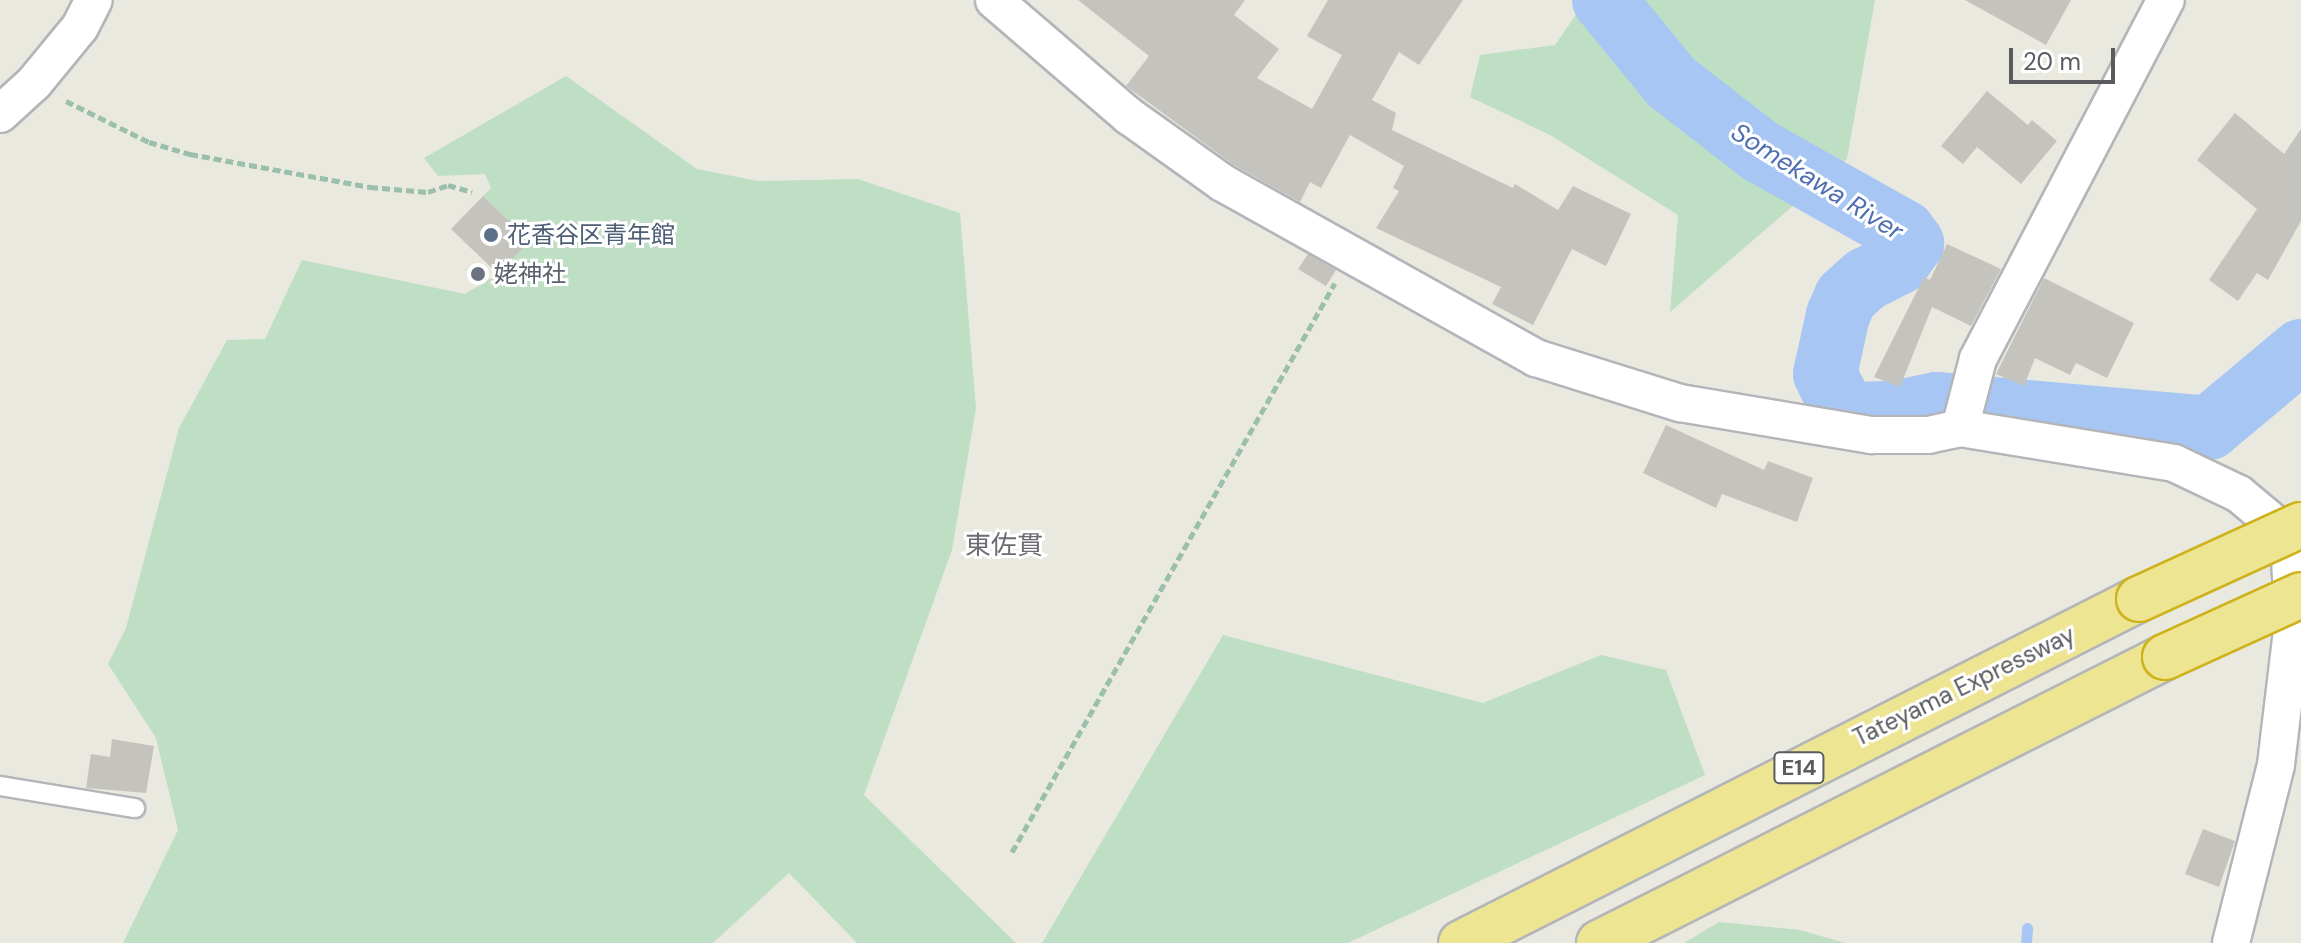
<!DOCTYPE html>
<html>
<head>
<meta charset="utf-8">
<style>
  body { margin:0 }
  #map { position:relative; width:2301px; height:943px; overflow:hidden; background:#eae9e0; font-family:"DM Sans","Noto Sans JP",sans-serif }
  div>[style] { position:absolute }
  .green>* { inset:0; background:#bfdfc4 }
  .stream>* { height:11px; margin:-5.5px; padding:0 5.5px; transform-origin:5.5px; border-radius:5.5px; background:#a7c6f3 }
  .river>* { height:64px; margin:-32px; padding:0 32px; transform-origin:32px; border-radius:32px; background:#a7c6f3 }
  .building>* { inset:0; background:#c5c3bd }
  .path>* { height:5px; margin-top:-2.5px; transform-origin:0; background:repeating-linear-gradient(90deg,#9abfaa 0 8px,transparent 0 12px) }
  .roads { filter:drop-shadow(2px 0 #b3b5b9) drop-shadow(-2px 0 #b3b5b9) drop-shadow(0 2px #b3b5b9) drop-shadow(0 -2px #b3b5b9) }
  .service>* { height:18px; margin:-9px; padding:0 9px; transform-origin:9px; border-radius:9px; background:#fff }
  .minor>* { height:36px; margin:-18px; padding:0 18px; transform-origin:18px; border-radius:18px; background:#fff }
  .motorway>* { height:44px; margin:-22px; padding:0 22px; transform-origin:22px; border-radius:22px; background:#eee593 }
  .bridges { filter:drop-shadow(2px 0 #ceb21c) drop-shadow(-2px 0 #ceb21c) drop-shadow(0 2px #ceb21c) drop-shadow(0 -2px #ceb21c) }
  .motorway-bridge>* { height:44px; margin:-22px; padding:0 22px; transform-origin:22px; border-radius:22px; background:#eee593 }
  .dots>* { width:22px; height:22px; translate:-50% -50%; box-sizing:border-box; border:4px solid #fff; border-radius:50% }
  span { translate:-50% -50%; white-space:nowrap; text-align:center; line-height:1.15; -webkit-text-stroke:6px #fff; paint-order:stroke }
  .shield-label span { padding:2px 6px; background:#fff; border:2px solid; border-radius:6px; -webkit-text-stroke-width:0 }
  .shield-label { font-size:22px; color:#595b5f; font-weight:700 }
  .service-label { font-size:24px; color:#4e5e75 }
  .left { translate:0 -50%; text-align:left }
  .worship-label { font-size:24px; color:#5b616d }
  .street-label { font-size:24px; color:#595b5f }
  .water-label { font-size:26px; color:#4f6fb1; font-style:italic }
  .neighbourhood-label { font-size:26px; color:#6a6c71 }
  .scale { position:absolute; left:2009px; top:48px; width:106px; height:36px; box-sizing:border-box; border:4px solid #595b5f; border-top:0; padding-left:10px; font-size:24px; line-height:28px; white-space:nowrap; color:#595b5f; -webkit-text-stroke:6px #fff; paint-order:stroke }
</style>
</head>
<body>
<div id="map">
  <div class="green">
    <div style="clip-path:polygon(1586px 0,1875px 0,1847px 159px,1670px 312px,1678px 215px,1550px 135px,1470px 97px,1480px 55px,1555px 45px)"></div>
    <div style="clip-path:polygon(566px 76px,697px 169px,758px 181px,858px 179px,960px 213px,976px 408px,952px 550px,864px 795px,1016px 943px,857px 943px,789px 873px,713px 943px,123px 943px,178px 830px,156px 738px,108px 664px,126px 628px,179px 428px,227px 340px,265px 339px,302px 260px,465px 294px,498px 274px,530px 241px,483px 196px,491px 188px,485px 174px,438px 176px,424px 158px)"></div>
    <div style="clip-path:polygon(1223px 635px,1483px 703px,1601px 655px,1666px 670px,1705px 775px,1348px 943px,1042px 943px)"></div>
    <div style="clip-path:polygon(1719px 922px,1800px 930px,1845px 943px,1684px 943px)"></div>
  </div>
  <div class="stream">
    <div style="left:2026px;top:943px;width:15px;rotate:-86deg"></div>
  </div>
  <div class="river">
    <div style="left:1604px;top:0;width:106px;rotate:50.7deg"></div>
    <div style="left:1671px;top:82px;width:113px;rotate:37.8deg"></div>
    <div style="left:1760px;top:151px;width:165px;rotate:29.4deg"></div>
    <div style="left:1904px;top:232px;width:14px;rotate:54deg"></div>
    <div style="left:1912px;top:243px;width:24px;rotate:125deg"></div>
    <div style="left:1898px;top:263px;width:36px;rotate:153deg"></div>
    <div style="left:1866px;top:279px;width:27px;rotate:138deg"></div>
    <div style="left:1846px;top:297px;width:20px;rotate:114deg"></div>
    <div style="left:1838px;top:315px;width:60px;rotate:102.4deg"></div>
    <div style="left:1825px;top:374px;width:45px;rotate:63.4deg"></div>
    <div style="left:1845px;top:414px;width:48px;rotate:-1.2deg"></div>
    <div style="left:1893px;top:413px;width:44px;rotate:-11.8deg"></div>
    <div style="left:1936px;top:404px;width:274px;rotate:5deg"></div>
    <div style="left:2209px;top:428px;width:120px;rotate:-39.9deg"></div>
  </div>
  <div class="building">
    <div style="clip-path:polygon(1078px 0,1245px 0,1234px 15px,1279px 49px,1257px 78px,1312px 109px,1342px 55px,1307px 36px,1328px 0,1463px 0,1419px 65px,1399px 52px,1372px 100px,1396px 113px,1392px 130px,1513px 188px,1515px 184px,1558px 210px,1573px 186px,1631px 214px,1606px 266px,1572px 249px,1533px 325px,1492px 304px,1501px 287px,1376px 228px,1399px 191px,1393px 188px,1404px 166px,1350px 135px,1321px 188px,1310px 182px,1300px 202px,1234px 165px,1126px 86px,1149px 56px)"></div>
    <div style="clip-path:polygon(1965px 0,2071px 0,2046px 45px)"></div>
    <div style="clip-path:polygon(1987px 91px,2028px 125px,2032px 120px,2057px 141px,2021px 184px,1977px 147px,1963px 164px,1941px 146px)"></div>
    <div style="clip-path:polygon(2235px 113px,2284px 154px,2301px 129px,2301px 221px,2268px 280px,2257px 273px,2238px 301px,2209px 280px,2257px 209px,2197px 160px)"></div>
    <div style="clip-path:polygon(483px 196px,530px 241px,498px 274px,451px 229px)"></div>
    <div style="clip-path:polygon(1947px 244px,2001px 269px,1971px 326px,1932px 307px,1900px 387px,1874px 377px,1924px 277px,1930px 280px)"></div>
    <div style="clip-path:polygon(1308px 254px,1336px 270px,1326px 286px,1298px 269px)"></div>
    <div style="clip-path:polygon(2044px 278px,2134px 323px,2107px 378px,2076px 363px,2070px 375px,2035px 358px,2024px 386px,1996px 374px)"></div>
    <div style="clip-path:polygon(1666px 425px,1764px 470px,1768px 461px,1813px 478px,1797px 522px,1722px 494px,1716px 508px,1643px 473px)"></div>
    <div style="clip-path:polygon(112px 739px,154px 746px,146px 793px,86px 788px,91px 754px,110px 757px)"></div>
    <div style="clip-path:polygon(2203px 829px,2235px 841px,2219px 887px,2185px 874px)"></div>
  </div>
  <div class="path">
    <div style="left:66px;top:101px;width:93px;rotate:26.3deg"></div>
    <div style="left:149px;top:142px;width:43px;rotate:16.3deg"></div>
    <div style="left:190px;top:154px;width:183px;rotate:10.4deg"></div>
    <div style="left:370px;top:187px;width:58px;rotate:4.9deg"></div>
    <div style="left:428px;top:192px;width:21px;rotate:-19deg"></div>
    <div style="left:448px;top:185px;width:25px;rotate:16deg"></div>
    <div style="left:1012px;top:852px;width:654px;rotate:-60.42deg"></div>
  </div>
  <div class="roads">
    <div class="service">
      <div style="left:0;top:786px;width:137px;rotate:9.3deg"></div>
    </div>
    <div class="minor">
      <div style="left:994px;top:0;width:178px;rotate:40.7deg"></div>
      <div style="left:1129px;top:116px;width:115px;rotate:35.5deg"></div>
      <div style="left:1223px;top:183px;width:359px;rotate:29.2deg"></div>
      <div style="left:1536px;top:358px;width:151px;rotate:17.4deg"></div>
      <div style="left:1680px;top:403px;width:195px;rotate:9.5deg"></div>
      <div style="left:1872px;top:435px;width:56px"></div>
      <div style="left:1928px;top:435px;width:33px;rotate:-12deg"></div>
      <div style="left:1960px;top:428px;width:71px;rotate:-75.4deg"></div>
      <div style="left:1978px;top:359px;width:405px;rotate:-62.4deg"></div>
      <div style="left:0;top:114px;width:46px;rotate:-42.4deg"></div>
      <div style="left:34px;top:83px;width:72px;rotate:-50.6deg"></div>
      <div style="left:80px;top:27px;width:30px;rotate:-63deg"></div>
      <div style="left:1960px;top:428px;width:217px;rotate:9.3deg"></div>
      <div style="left:2174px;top:463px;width:72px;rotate:25.5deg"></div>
      <div style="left:2239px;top:494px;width:65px;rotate:40deg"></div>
      <div style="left:2289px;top:536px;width:86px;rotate:87.3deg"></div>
      <div style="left:2293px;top:622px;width:144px;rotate:96.8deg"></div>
      <div style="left:2276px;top:765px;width:184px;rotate:104.2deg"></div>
    </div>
    <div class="motorway">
      <div style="left:1461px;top:943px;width:760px;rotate:-26.9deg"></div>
      <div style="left:1599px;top:943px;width:634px;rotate:-26.81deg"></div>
    </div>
  </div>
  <div class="bridges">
    <div class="motorway-bridge">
      <div style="left:2139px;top:599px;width:178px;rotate:-24.6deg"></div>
      <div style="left:2165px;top:657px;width:149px;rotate:-24.5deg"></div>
    </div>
  </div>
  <div class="dots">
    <div style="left:491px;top:235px;background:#5c6f8a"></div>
    <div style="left:478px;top:274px;background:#6b7280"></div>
  </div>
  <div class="shield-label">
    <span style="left:1799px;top:768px">E14</span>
  </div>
  <div class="service-label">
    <span class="left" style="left:507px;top:235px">花香谷区青年館</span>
  </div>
  <div class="worship-label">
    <span class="left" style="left:494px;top:274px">姥神社</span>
  </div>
  <div class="street-label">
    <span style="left:1964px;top:686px;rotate:-26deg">Tateyama Expressway</span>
  </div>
  <div class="water-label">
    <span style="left:1817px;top:182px;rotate:32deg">Somekawa River</span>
  </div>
  <div class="neighbourhood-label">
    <span style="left:1004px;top:546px">東佐貫</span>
  </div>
  <div class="scale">20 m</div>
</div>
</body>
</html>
